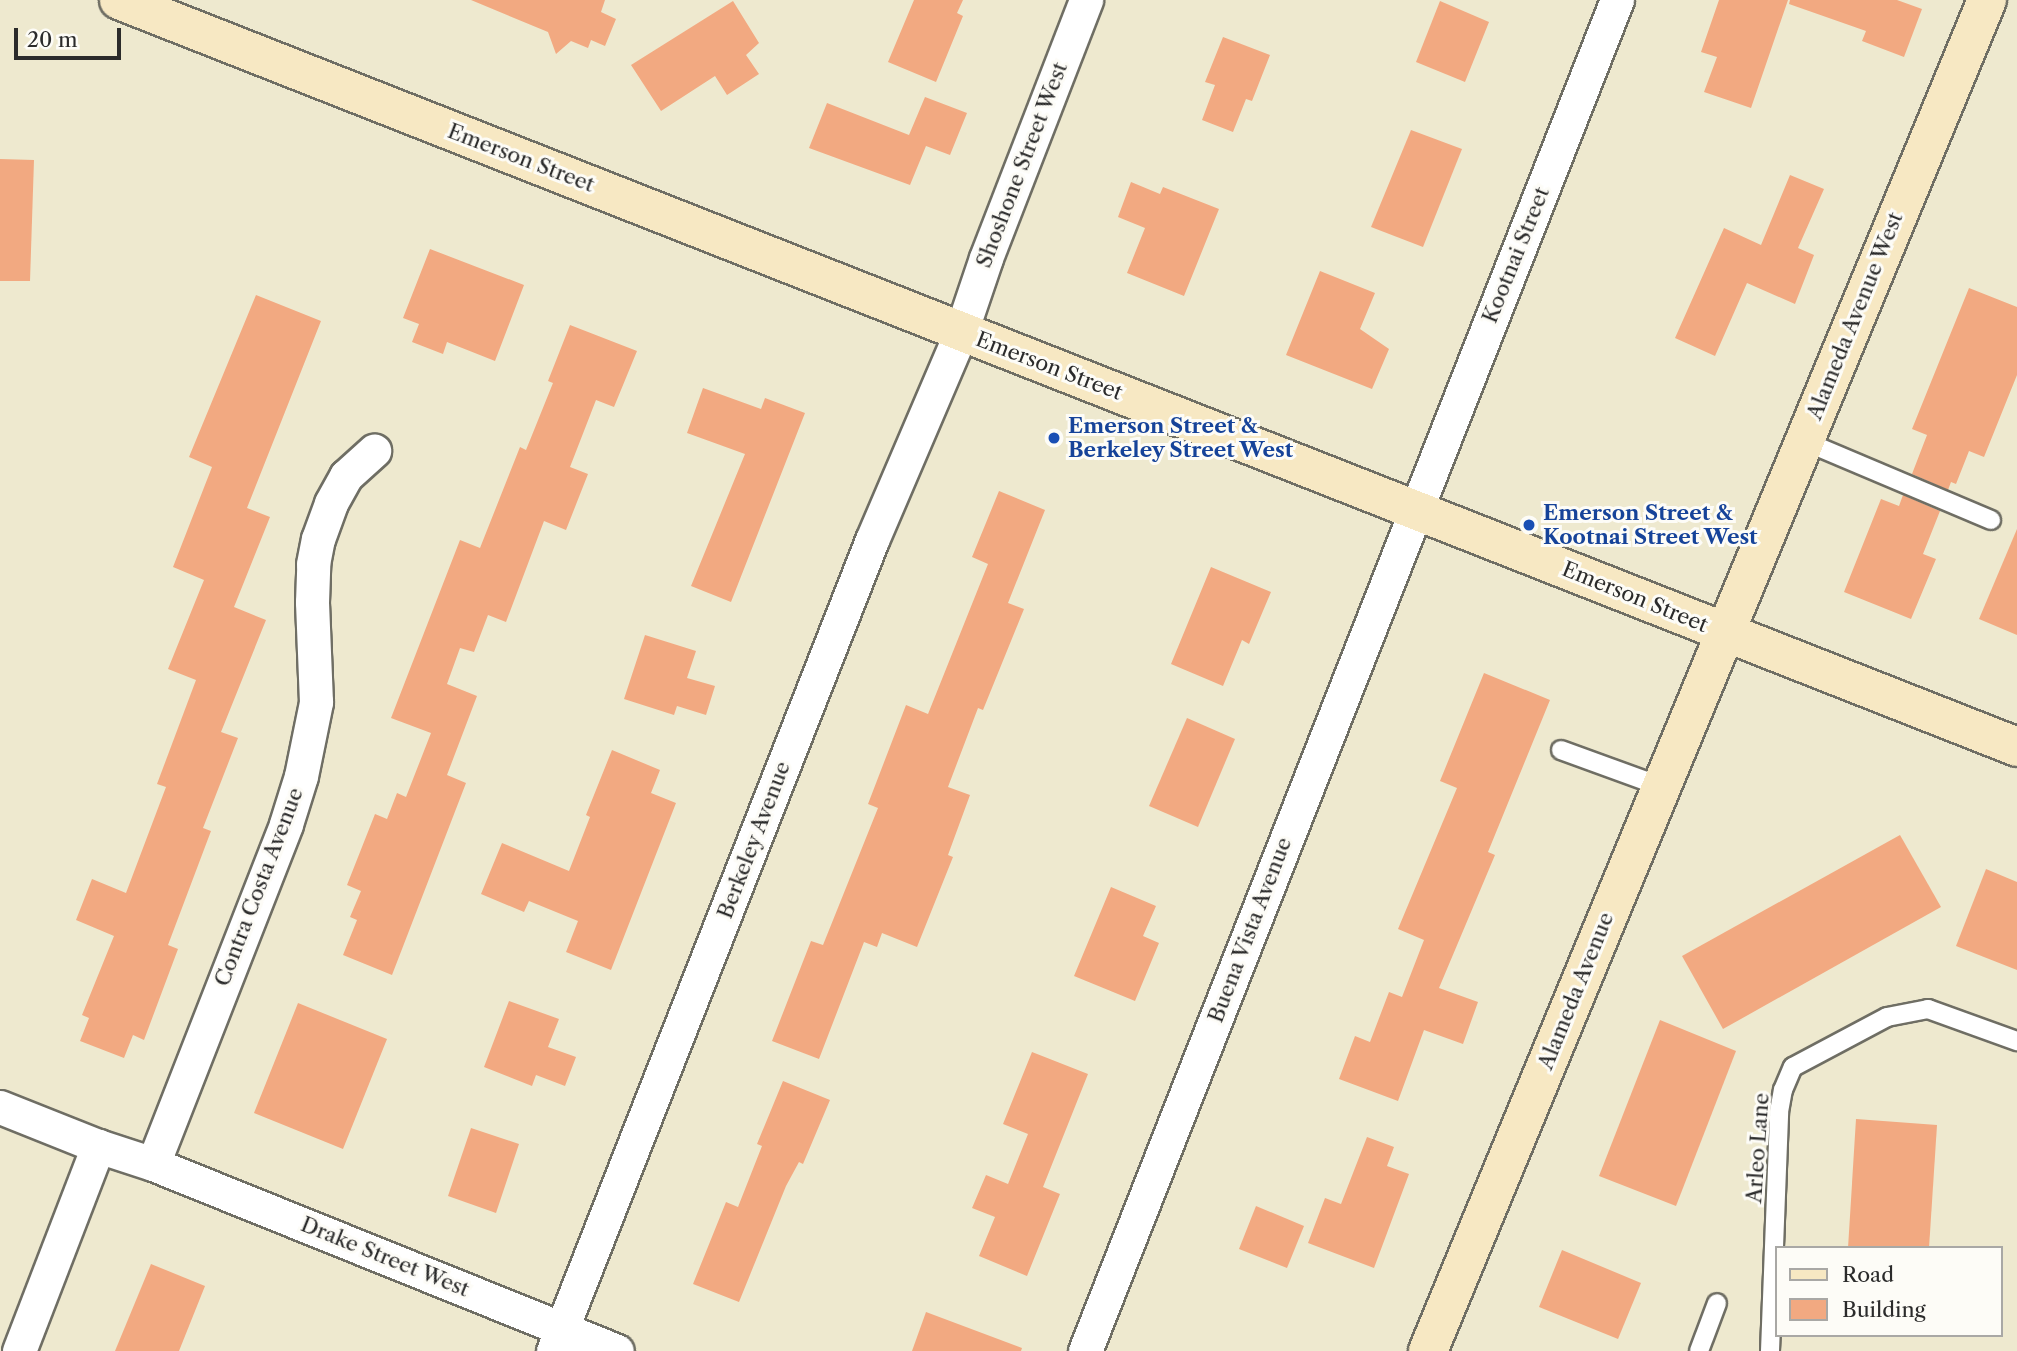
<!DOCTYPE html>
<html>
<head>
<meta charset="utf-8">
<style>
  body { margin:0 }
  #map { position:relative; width:2017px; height:1351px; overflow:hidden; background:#eee9cf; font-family:"Libre Caslon Text",serif }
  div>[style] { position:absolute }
  .building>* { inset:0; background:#f2a981 }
  .roads { filter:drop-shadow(2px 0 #6f6e64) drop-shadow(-2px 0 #6f6e64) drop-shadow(0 2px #6f6e64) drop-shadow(0 -2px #6f6e64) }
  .lane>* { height:18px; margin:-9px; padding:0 9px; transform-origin:9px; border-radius:9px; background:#fff }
  .street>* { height:33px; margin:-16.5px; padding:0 16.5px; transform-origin:16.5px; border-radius:16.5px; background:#fff }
  .secondary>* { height:38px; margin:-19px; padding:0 19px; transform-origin:19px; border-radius:19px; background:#f7e8c3 }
  .dots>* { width:19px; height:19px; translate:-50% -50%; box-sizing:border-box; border:4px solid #fdfcf7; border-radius:50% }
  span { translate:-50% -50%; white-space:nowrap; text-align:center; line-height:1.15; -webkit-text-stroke:6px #fdfcf7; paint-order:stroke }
  .street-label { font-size:21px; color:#2b2b2b }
  .transit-label { font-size:21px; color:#164399; font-weight:700 }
  .left { translate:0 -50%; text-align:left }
  .legend { position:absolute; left:1775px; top:1246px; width:228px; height:91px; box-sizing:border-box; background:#fdfcf7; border:2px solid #a9a8a5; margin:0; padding:9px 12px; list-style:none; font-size:21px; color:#2b2b2b }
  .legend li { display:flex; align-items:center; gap:14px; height:35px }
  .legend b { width:35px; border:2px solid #a9a8a5 }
  .scale { position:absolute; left:14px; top:28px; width:107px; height:32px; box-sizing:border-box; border:4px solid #2b2b2b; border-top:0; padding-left:9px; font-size:21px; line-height:24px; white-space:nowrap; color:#2b2b2b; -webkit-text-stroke:5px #fdfcf7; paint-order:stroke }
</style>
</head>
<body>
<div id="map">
  <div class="building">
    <div style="clip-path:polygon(471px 0,605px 0,601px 12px,616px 19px,605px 46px,591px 40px,588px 48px,571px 41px,556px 54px,548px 32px)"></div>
    <div style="clip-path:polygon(914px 0,963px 0,957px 13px,963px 16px,936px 82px,888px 62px)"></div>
    <div style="clip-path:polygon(1719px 0,1788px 0,1751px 108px,1704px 92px,1717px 57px,1701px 52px)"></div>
    <div style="clip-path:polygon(1790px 0,1897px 0,1922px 9px,1904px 57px,1862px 41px,1866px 31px,1789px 4px)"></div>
    <div style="clip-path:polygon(733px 1px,759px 43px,746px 55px,759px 74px,727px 95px,715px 76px,661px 111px,631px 65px)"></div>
    <div style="clip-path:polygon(1440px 1px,1489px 22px,1465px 82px,1416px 62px)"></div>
    <div style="clip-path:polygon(1223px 37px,1270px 55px,1252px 101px,1246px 99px,1233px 132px,1202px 120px,1215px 85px,1205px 82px)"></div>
    <div style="clip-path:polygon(925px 97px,967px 113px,950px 155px,926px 146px,910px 185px,809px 148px,827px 103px,909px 135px)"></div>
    <div style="clip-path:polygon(1411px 130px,1462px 149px,1423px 247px,1371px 227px)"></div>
    <div style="clip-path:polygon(0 159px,34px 160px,30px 281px,0 281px)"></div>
    <div style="clip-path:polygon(1790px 175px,1824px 189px,1798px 248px,1814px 255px,1795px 304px,1747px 283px,1715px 356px,1675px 338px,1724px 228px,1761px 245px)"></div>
    <div style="clip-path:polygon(1131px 182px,1160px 194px,1163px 187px,1219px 209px,1184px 296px,1127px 273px,1145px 228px,1118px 217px)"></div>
    <div style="clip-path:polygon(430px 249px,524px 285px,495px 361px,447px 342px,443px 354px,412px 342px,419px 324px,403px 318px)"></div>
    <div style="clip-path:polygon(1320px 271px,1375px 293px,1360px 329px,1389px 349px,1372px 389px,1286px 355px)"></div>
    <div style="clip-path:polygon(1969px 288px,2017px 307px,2017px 375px,1984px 457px,1969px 451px,1956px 484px,1951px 482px,1948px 490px,1912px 474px,1927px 435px,1912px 429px)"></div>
    <div style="clip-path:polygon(256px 295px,321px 321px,247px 508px,270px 517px,234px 607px,266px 620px,221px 732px,238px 738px,203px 828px,211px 831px,168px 945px,178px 949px,144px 1040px,133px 1035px,124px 1058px,80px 1041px,89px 1018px,82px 1015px,114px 936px,76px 920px,92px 879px,126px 893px,166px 787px,157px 784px,196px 680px,168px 669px,204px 580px,173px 567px,212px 467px,189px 457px)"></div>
    <div style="clip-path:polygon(570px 325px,637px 351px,614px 407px,596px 400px,570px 467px,588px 474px,566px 530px,544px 521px,506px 622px,488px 615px,474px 652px,460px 648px,447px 684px,477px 696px,447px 775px,466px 783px,392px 975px,343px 955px,357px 920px,350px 917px,361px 891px,347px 885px,375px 814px,387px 819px,397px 793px,406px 797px,431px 733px,391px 718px,460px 540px,480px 548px,520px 447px,526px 450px,553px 383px,548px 381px)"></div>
    <div style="clip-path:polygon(703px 388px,761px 409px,765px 398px,805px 413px,731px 602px,691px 586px,745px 454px,687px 433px)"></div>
    <div style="clip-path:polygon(999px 491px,1045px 510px,1008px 603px,1024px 609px,983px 710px,978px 708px,948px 787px,970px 795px,948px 855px,953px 857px,917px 947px,882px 933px,877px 947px,864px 942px,819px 1059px,772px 1041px,811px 941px,823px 945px,878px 808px,868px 804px,906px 705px,928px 714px,988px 564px,972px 557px)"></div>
    <div style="clip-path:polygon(1903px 495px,1940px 511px,1923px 554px,1936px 559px,1911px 619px,1844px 592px,1881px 499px,1899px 506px)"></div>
    <div style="clip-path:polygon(2017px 529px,2017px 635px,1979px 619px)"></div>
    <div style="clip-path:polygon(1211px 567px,1271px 592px,1249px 644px,1242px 640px,1223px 686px,1171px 664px)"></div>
    <div style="clip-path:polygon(645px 635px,696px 651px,687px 678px,715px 686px,706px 715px,677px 706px,674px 715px,624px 699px)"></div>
    <div style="clip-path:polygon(1484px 673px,1550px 700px,1488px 852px,1495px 855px,1439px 988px,1478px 1002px,1463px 1044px,1424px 1030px,1398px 1101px,1339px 1079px,1355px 1036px,1370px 1042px,1389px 992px,1402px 997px,1424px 940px,1398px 929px,1457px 788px,1440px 781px)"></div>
    <div style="clip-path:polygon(1187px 718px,1235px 739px,1198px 827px,1149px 806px)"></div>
    <div style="clip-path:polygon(612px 750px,660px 770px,651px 793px,676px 803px,611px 970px,566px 952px,578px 921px,529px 901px,524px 912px,481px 894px,502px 843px,569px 871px,590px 817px,586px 815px)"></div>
    <div style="clip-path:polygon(1900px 835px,1941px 907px,1723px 1029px,1682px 956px)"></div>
    <div style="clip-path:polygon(1986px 869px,2017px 882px,2017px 970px,1956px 946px)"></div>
    <div style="clip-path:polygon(1111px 887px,1156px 906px,1143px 936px,1159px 943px,1135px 1001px,1074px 976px)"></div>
    <div style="clip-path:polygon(509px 1001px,559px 1019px,548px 1047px,576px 1057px,565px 1086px,536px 1075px,532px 1086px,484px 1067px)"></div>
    <div style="clip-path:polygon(298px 1003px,387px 1039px,343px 1149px,254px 1113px)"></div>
    <div style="clip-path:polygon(1660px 1020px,1736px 1051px,1676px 1206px,1599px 1176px)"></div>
    <div style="clip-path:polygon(1032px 1052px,1088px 1074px,1043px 1187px,1060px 1194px,1027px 1276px,979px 1256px,995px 1217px,972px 1208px,986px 1175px,1008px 1184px,1028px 1134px,1003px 1124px)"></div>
    <div style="clip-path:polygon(783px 1081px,830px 1100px,803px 1164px,799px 1162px,786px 1186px,739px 1302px,693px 1284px,726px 1202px,738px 1207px,762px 1146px,757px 1144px)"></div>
    <div style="clip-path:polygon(1856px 1119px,1937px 1125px,1929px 1248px,1848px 1248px)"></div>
    <div style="clip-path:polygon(471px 1128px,519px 1144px,496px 1213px,448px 1196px)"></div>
    <div style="clip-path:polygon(1367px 1137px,1394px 1147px,1387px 1166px,1409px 1174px,1374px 1268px,1308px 1243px,1325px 1198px,1341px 1204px)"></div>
    <div style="clip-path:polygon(1256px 1206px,1304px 1226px,1287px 1268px,1239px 1249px)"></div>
    <div style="clip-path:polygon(1562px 1250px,1641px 1283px,1618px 1339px,1539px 1307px)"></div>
    <div style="clip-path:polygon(151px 1264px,205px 1286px,179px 1351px,115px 1351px)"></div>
    <div style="clip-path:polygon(926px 1312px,1022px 1348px,1021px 1351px,912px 1351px)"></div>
  </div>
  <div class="roads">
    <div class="lane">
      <div style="left:1804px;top:441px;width:203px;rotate:22.9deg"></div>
      <div style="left:1561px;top:750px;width:105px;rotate:20deg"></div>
      <div style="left:1699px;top:1351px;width:51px;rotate:-69.4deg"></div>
      <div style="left:1770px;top:1351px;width:239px;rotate:-87.8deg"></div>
      <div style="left:1779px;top:1112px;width:22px;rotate:-80deg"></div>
      <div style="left:1783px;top:1090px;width:25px;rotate:-67deg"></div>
      <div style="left:1793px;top:1067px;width:106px;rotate:-28deg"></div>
      <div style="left:1887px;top:1017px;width:42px;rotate:-11deg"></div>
      <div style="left:1928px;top:1009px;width:95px;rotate:19.8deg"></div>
    </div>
    <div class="street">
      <div style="left:0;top:1107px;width:105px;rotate:21.7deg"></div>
      <div style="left:98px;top:1146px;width:58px;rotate:18.1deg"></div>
      <div style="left:153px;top:1164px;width:500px;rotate:21.95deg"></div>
      <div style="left:153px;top:1164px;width:365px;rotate:-68.6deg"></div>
      <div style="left:286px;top:824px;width:50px;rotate:-72.6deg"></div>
      <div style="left:301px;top:776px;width:76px;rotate:-78.5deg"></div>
      <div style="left:316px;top:702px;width:100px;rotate:-92.3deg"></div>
      <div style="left:312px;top:602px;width:38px;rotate:-88deg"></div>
      <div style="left:313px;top:564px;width:25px;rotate:-79deg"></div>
      <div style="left:318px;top:539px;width:38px;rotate:-70deg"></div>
      <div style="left:331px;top:503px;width:31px;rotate:-61deg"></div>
      <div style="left:346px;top:476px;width:38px;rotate:-42deg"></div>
      <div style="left:19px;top:1351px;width:220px;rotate:-68.9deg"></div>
      <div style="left:553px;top:1351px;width:871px;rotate:-68.53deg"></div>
      <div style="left:872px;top:540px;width:226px;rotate:-66.8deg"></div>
      <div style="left:961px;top:332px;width:78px;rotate:-71.3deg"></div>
      <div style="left:986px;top:258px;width:277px;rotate:-68.8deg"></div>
      <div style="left:1085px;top:1351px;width:1452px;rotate:-68.51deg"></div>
    </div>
    <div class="secondary">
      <div style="left:119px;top:0;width:2040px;rotate:21.48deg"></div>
      <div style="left:1428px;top:1351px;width:1462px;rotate:-67.52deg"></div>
    </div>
  </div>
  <div class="dots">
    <div style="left:1054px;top:438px;background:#1a4fb4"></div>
    <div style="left:1529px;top:525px;background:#1a4fb4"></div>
  </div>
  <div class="street-label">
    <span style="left:521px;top:158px;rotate:21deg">Emerson Street</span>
    <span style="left:1022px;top:165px;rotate:-69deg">Shoshone Street West</span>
    <span style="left:1516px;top:255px;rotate:-68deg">Kootnai Street</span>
    <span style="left:1855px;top:316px;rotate:-68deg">Alameda Avenue West</span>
    <span style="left:1049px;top:366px;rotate:21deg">Emerson Street</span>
    <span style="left:1635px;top:597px;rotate:22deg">Emerson Street</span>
    <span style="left:754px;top:840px;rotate:-69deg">Berkeley Avenue</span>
    <span style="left:259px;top:887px;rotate:-69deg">Contra Costa Avenue</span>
    <span style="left:1250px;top:930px;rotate:-69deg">Buena Vista Avenue</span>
    <span style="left:1576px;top:991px;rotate:-68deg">Alameda Avenue</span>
    <span style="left:1758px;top:1148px;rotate:-86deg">Arleo Lane</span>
    <span style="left:385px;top:1257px;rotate:22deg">Drake Street West</span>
  </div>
  <div class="transit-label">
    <span class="left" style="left:1068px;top:438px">Emerson Street &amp;<br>Berkeley Street West</span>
    <span class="left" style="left:1543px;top:525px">Emerson Street &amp;<br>Kootnai Street West</span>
  </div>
  <ul class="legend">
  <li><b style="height:9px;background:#f7e8c3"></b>Road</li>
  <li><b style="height:19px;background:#f2a981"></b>Building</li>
  </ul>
  <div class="scale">20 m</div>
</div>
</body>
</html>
